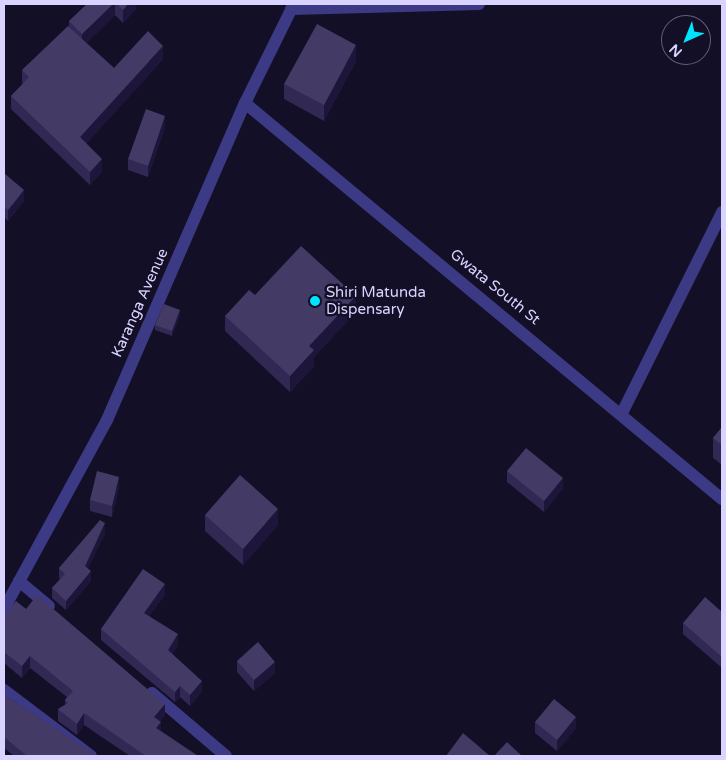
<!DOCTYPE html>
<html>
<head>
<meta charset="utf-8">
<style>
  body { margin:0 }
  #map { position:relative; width:726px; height:760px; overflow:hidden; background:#130f26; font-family:"Varela Round",sans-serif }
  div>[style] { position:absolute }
  .minor>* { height:12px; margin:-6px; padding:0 6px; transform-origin:6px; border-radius:6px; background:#3d3a85 }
  .wall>* { inset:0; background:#312854 }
  .shaded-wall>* { inset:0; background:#1d163a }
  .building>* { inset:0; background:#433a66 }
  .dots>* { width:14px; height:14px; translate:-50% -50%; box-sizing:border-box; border:2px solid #130f26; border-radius:50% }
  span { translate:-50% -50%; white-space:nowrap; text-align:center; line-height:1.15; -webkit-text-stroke:5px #130f26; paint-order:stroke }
  .street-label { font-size:15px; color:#d9d4ff }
  .poi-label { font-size:15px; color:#d9d4ff }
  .left { translate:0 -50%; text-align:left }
  .frame { position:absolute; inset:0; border:5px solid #d9d4ff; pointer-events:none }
  .north { position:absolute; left:661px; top:15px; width:50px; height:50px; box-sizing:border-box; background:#130f26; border:1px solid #625e7d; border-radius:50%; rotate:224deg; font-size:14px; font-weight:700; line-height:20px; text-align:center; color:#d9d4ff }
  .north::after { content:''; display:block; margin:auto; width:18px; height:22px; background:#00e5ff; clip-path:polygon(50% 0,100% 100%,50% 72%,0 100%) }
</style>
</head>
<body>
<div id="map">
  <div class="minor">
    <div style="left:291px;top:9px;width:188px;rotate:-1.5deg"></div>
    <div style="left:245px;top:103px;width:620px;rotate:39.7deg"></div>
    <div style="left:622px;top:413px;width:225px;rotate:-63.5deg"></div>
    <div style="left:19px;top:581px;width:39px;rotate:40deg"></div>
    <div style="left:4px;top:609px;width:215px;rotate:-61.4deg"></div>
    <div style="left:107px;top:420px;width:346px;rotate:-66.5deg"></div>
    <div style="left:245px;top:103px;width:110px;rotate:-63.7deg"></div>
    <div style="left:4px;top:690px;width:109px;rotate:37.2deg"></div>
    <div style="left:152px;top:693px;width:97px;rotate:40.4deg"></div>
  </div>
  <div class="wall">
    <div style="clip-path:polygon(87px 4px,136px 4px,136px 9px,123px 23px,115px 15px,86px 43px,114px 68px,163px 59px,86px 144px,102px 172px,90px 185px,11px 109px,11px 96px,23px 84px,22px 83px,22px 70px,69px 27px,69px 21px)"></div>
    <div style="clip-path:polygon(356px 61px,324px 121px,284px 99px,284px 84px)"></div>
    <div style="clip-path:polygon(165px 127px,148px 177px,128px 170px,128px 159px)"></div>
    <div style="clip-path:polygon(4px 173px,24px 201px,8px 221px,4px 217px)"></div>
    <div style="clip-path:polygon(255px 295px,356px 312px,314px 357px,314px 366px,290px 392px,225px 331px,225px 316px)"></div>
    <div style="clip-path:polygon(180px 315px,172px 336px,155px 330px,155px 325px)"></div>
    <div style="clip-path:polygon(722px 427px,722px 465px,713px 458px,713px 438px)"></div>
    <div style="clip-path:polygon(507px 471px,563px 488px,544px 512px,507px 482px)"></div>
    <div style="clip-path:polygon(119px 487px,112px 517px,90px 511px,90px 500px)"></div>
    <div style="clip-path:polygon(205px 515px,278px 525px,243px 565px,205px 531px)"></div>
    <div style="clip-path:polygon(105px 533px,88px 568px,91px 581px,66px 610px,52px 598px,52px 588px,60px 579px,59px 578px,59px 568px)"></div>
    <div style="clip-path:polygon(165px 595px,149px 616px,178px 645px,172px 654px,202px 691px,190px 706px,180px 697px,175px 702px,101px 640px,101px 629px)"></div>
    <div style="clip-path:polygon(722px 612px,722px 668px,683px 634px,683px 623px)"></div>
    <div style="clip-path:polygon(4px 616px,165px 715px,160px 721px,161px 731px,198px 756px,130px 756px,84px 725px,77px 735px,58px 721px,58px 709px,65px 705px,65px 700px,67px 697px,30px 668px,22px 678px,4px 663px)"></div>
    <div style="clip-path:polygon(237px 661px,275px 673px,254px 691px,237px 672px)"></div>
    <div style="clip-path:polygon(4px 695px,97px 756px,14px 756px,4px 748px)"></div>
    <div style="clip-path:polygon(535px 722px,576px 728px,557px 751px,535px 733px)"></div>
  </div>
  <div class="shaded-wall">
    <div style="clip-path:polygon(113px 4px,115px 4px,115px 15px,82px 48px,82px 34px)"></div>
    <div style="clip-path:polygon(128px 4px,136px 4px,136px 9px,123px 23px,123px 10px)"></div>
    <div style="clip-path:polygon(356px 45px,356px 61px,324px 121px,324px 105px)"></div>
    <div style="clip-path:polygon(163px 46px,163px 59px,80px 151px,80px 137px)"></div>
    <div style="clip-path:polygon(165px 116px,165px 127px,148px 177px,148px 166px)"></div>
    <div style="clip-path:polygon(102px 159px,102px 172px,90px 185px,90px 172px)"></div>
    <div style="clip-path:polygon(24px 190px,24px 201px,8px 221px,8px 210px)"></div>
    <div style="clip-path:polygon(356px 296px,356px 312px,314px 357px,314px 366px,290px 392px,290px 376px,309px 346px)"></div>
    <div style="clip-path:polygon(180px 310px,180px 315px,172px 336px,172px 331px)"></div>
    <div style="clip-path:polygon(119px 477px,119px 487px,112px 517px,112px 506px)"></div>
    <div style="clip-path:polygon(563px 478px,563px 488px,544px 512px,544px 501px)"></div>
    <div style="clip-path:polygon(278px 509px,278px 525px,243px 565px,243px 549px)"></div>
    <div style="clip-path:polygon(105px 523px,105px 533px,85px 575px,85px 566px)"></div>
    <div style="clip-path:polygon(91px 571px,91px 581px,66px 610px,66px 601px)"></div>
    <div style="clip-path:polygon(165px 584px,165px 595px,144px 623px,144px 613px)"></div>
    <div style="clip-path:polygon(178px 634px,178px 645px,168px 661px,168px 650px)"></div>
    <div style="clip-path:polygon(30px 656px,30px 668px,22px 678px,22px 666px)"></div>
    <div style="clip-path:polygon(275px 662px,275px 673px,254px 691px,254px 680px)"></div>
    <div style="clip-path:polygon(202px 681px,202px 691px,190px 706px,190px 695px)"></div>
    <div style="clip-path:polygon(180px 686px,180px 697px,175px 702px,175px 692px)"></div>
    <div style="clip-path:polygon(165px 704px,165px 715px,154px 728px,154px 717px)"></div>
    <div style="clip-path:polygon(84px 713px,84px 725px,77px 735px,77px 724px)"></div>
    <div style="clip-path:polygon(576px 717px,576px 728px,557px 751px,557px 740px)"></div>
    <div style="clip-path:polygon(161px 722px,161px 733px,156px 728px)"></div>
  </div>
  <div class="building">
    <div style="clip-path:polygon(87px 4px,113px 4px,82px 34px,69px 21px)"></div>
    <div style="clip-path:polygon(117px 4px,128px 4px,123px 10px)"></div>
    <div style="clip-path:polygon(317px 24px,356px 45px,324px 105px,284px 84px)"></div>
    <div style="clip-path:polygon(68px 26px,114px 68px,148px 31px,163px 46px,80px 137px,102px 159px,90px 172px,11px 96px,29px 77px,22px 70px)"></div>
    <div style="clip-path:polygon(146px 109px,165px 116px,148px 166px,128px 159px)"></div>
    <div style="clip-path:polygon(4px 173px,24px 190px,8px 210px,4px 207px)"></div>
    <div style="clip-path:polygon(301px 246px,356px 296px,309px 346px,314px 350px,290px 376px,225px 316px,249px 290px,255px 295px)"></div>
    <div style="clip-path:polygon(164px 304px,180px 310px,172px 331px,155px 325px)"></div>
    <div style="clip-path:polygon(722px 427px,722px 445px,713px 438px)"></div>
    <div style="clip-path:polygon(526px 448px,563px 478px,544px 501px,507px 471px)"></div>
    <div style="clip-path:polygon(97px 471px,119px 477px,112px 506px,90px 500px)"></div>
    <div style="clip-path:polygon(240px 475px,278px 509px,243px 549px,205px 515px)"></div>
    <div style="clip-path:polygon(100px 520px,105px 523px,85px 566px,91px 571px,66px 601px,52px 588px,65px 574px,59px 568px)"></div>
    <div style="clip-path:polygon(143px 569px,165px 584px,144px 613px,178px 634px,168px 650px,202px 681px,190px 695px,180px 686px,175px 692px,101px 629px)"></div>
    <div style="clip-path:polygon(37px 595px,165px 704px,154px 717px,161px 722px,156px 728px,198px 756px,146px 756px,84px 713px,77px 724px,58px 709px,68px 703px,65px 700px,73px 691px,30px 656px,22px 666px,4px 652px,4px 616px,16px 601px,26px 609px)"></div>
    <div style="clip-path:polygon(705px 597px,722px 612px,722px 657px,683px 623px)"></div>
    <div style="clip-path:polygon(258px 642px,275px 662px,254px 680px,237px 661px)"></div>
    <div style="clip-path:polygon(4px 695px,93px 753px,97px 756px,27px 756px,4px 737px)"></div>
    <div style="clip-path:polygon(554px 699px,576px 717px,557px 740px,535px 722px)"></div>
    <div style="clip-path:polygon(463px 733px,490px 756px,446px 756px)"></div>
    <div style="clip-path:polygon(507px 742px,522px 756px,494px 756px)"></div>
  </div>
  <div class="dots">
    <div style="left:315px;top:301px;background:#00e5ff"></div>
  </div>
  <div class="street-label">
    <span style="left:495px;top:287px;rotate:39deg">Gwata South St</span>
    <span style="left:140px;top:303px;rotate:-66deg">Karanga Avenue</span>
  </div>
  <div class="poi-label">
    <span class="left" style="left:326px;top:301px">Shiri Matunda<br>Dispensary</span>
  </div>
  <div class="frame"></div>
  <div class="north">N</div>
</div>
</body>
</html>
